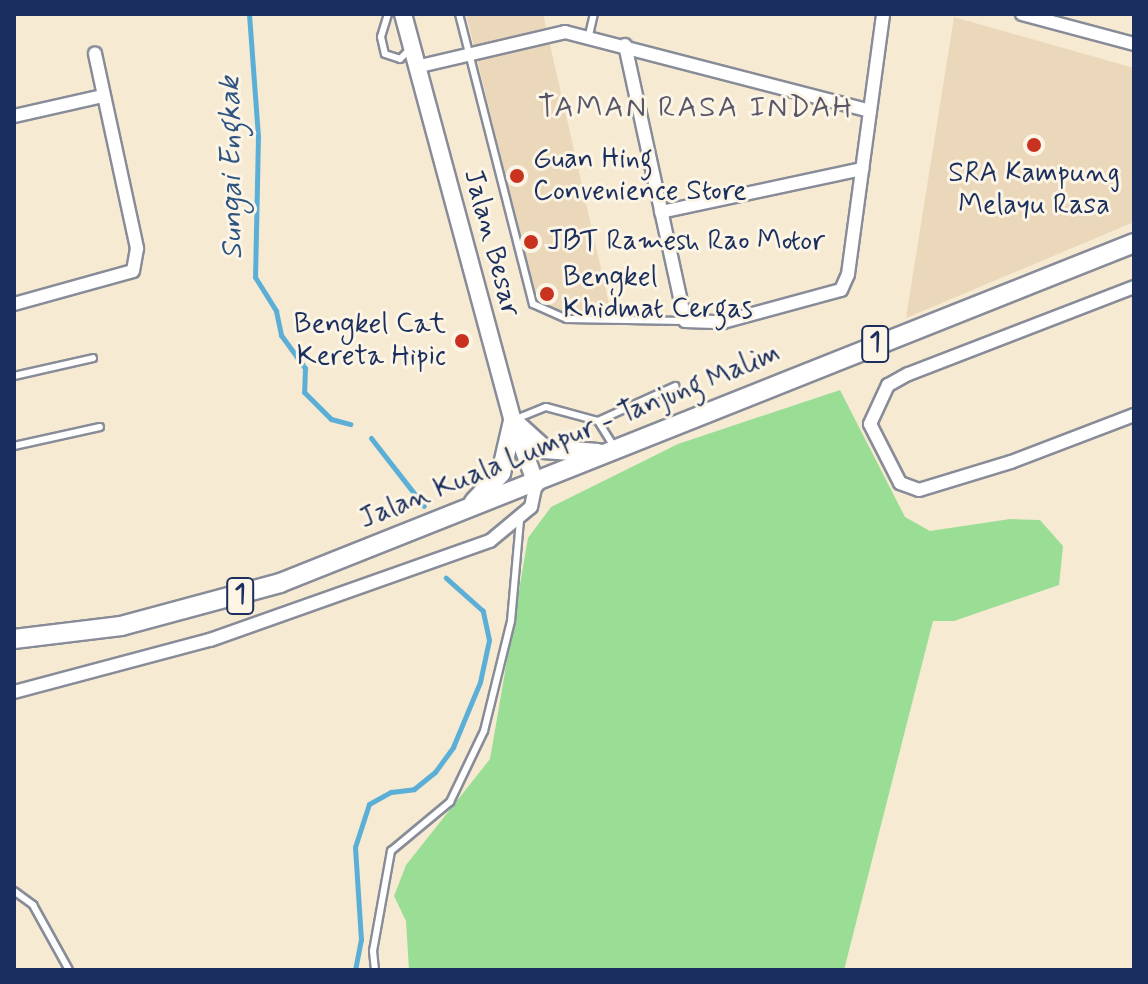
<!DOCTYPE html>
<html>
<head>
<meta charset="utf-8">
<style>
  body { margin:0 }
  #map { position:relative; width:1148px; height:984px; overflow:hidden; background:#f6ead2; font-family:Mynerve,sans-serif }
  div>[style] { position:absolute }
  .built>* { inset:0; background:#ebd8ba }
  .green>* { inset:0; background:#9ade96 }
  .stream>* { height:5px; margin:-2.5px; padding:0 2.5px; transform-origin:2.5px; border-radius:2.5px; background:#5bafd7 }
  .roads { filter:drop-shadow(2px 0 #888c98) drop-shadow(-2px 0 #888c98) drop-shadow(0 2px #888c98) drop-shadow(0 -2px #888c98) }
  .lane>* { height:6px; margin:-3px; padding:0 3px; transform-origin:3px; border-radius:3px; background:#fff }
  .street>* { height:12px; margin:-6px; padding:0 6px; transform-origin:6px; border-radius:6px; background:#fff }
  .secondary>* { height:16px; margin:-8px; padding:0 8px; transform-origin:8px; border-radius:8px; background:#fff }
  .primary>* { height:18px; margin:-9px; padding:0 9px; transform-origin:9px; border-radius:9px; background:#fff }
  .dots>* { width:22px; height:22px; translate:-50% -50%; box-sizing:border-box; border:4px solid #fcf5e5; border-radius:50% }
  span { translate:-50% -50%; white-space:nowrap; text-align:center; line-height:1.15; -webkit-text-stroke:6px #fcf5e5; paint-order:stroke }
  .shield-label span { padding:2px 6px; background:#fcf5e5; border:2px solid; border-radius:6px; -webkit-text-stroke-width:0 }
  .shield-label { font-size:26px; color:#1b2f5e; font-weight:700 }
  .poi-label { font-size:28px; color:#1b2f5e }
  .left { translate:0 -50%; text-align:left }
  .right { translate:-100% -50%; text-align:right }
  .street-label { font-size:28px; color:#1b2f5e }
  .neighbourhood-label { font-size:30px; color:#58576a; letter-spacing:2px }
  .water-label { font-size:30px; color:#2e5582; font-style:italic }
  .frame { position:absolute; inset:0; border:16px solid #1b2f5e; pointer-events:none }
</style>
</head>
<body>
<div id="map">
  <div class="built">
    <div style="clip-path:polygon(466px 14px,543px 14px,612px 317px,567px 315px,537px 303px)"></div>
    <div style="clip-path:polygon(954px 17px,1134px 68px,1134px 222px,906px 318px)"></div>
  </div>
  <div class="green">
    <div style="clip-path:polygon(840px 390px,905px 517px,930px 531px,1010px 519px,1040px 520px,1063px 546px,1059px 585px,954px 621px,933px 621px,844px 970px,409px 970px,406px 921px,394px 896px,406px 865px,490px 759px,528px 538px,551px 507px,678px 444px)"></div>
  </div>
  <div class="stream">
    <div style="left:249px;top:14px;width:122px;rotate:85.8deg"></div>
    <div style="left:258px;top:136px;width:141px;rotate:91.2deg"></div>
    <div style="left:255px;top:277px;width:40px;rotate:58deg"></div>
    <div style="left:276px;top:311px;width:25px;rotate:78deg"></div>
    <div style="left:281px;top:335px;width:41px;rotate:54deg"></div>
    <div style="left:305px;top:368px;width:24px;rotate:92deg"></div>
    <div style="left:304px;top:392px;width:38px;rotate:45deg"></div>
    <div style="left:331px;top:419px;width:20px;rotate:15deg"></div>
    <div style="left:371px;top:438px;width:86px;rotate:52.1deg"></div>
    <div style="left:355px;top:970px;width:31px;rotate:-79deg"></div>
    <div style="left:361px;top:940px;width:93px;rotate:-93.7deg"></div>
    <div style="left:355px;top:847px;width:45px;rotate:-72deg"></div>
    <div style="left:369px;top:804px;width:25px;rotate:-29deg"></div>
    <div style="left:391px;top:792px;width:23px;rotate:-7deg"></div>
    <div style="left:414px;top:789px;width:27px;rotate:-39deg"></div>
    <div style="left:435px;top:772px;width:31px;rotate:-54deg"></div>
    <div style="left:453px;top:747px;width:70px;rotate:-67.4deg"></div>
    <div style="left:480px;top:682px;width:43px;rotate:-77.9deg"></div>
    <div style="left:489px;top:640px;width:30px;rotate:-102deg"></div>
    <div style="left:483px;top:611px;width:50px;rotate:-138.3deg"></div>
  </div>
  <div class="roads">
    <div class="lane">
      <div style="left:388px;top:14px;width:24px;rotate:107deg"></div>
      <div style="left:381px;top:37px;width:17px;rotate:77deg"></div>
      <div style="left:385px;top:54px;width:16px;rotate:18deg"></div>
      <div style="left:400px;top:59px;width:13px;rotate:-45deg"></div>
      <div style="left:459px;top:14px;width:299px;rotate:75.7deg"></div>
      <div style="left:533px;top:304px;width:37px;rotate:24deg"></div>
      <div style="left:567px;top:319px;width:118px;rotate:1deg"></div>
      <div style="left:589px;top:35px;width:22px;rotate:-77deg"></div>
      <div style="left:14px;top:376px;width:81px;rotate:-12.8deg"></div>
      <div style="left:516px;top:419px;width:32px;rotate:-22deg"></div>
      <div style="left:546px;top:407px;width:54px;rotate:15.1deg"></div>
      <div style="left:598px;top:421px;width:85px;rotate:-24.4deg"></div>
      <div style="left:598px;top:421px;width:32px;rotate:58deg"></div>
      <div style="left:14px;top:446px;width:88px;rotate:-12.5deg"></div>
      <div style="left:14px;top:891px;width:24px;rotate:36deg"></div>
      <div style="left:33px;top:905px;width:74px;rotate:61deg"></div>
      <div style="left:375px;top:970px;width:19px;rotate:-96deg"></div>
      <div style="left:373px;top:951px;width:102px;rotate:-79.8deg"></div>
      <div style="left:391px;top:851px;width:77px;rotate:-39.7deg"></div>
      <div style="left:450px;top:802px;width:79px;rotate:-64.4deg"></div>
      <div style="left:484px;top:731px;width:113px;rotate:-76.2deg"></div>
      <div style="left:511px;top:621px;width:101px;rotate:-84.9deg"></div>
    </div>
    <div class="street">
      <div style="left:1022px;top:14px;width:116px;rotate:15deg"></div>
      <div style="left:625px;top:45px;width:282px;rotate:77.7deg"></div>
      <div style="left:685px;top:321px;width:38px;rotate:2deg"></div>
      <div style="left:723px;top:322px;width:122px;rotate:-15.2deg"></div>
      <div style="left:841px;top:290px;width:17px;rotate:-66deg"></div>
      <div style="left:848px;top:274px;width:262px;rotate:-82.3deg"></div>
      <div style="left:416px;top:67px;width:153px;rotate:-13.2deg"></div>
      <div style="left:565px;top:32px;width:315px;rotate:14.5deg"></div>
      <div style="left:14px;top:116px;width:91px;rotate:-12.7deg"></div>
      <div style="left:661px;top:212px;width:206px;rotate:-12.1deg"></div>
      <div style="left:1134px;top:287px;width:242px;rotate:158.9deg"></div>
      <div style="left:908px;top:374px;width:23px;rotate:151deg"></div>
      <div style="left:888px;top:385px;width:43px;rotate:114.8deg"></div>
      <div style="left:870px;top:424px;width:66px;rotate:63deg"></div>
      <div style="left:900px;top:483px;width:20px;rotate:20deg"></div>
      <div style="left:919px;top:490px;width:96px;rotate:-16.9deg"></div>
      <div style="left:1011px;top:462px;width:132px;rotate:-20.9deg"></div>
      <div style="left:14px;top:304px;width:123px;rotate:-15.5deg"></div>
      <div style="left:133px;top:271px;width:23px;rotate:-80deg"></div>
      <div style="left:137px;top:248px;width:199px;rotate:-102.2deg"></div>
      <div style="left:14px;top:692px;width:203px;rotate:-14.9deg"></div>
      <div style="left:210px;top:640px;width:297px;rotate:-19.5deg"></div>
      <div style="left:490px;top:541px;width:53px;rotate:-39.7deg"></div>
      <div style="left:531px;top:507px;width:24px;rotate:-78deg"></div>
    </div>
    <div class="secondary">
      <div style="left:403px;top:14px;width:422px;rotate:74.9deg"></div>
      <div style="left:513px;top:421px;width:67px;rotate:69.9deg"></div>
    </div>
    <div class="primary">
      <div style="left:513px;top:421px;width:42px;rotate:42.1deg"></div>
      <div style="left:544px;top:449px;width:54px;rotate:4.2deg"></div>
      <div style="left:474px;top:502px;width:40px;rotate:-47deg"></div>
      <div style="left:501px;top:473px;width:53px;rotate:-77deg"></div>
      <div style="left:14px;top:639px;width:108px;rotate:-6.9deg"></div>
      <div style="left:121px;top:626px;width:165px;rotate:-15.1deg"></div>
      <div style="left:280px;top:583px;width:919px;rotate:-21.71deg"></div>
    </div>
  </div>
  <div class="dots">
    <div style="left:1034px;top:145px;background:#c8321e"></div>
    <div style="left:517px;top:176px;background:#c8321e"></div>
    <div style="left:531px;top:242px;background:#c8321e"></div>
    <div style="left:547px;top:294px;background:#c8321e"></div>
    <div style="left:462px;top:341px;background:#c8321e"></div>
  </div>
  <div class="shield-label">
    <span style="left:875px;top:344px">1</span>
    <span style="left:240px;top:596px">1</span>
  </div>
  <div class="poi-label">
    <span class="left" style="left:533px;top:176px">Guan Hing<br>Convenience Store</span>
    <span style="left:1034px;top:190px">SRA Kampung<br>Melayu Rasa</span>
    <span class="left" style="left:547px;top:242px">JBT Ramesh Rao Motor</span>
    <span class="left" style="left:563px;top:294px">Bengkel<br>Khidmat Cergas</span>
    <span class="right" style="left:446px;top:341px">Bengkel Cat<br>Kereta Hipic</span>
  </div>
  <div class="street-label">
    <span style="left:491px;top:243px;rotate:75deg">Jalan Besar</span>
    <span style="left:570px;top:437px;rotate:-22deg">Jalan Kuala Lumpur - Tanjung Malim</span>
  </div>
  <div class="neighbourhood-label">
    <span style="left:696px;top:108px">TAMAN RASA INDAH</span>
  </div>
  <div class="water-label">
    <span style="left:232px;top:168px;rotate:-91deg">Sungai Engkak</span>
  </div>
  <div class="frame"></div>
</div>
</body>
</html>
